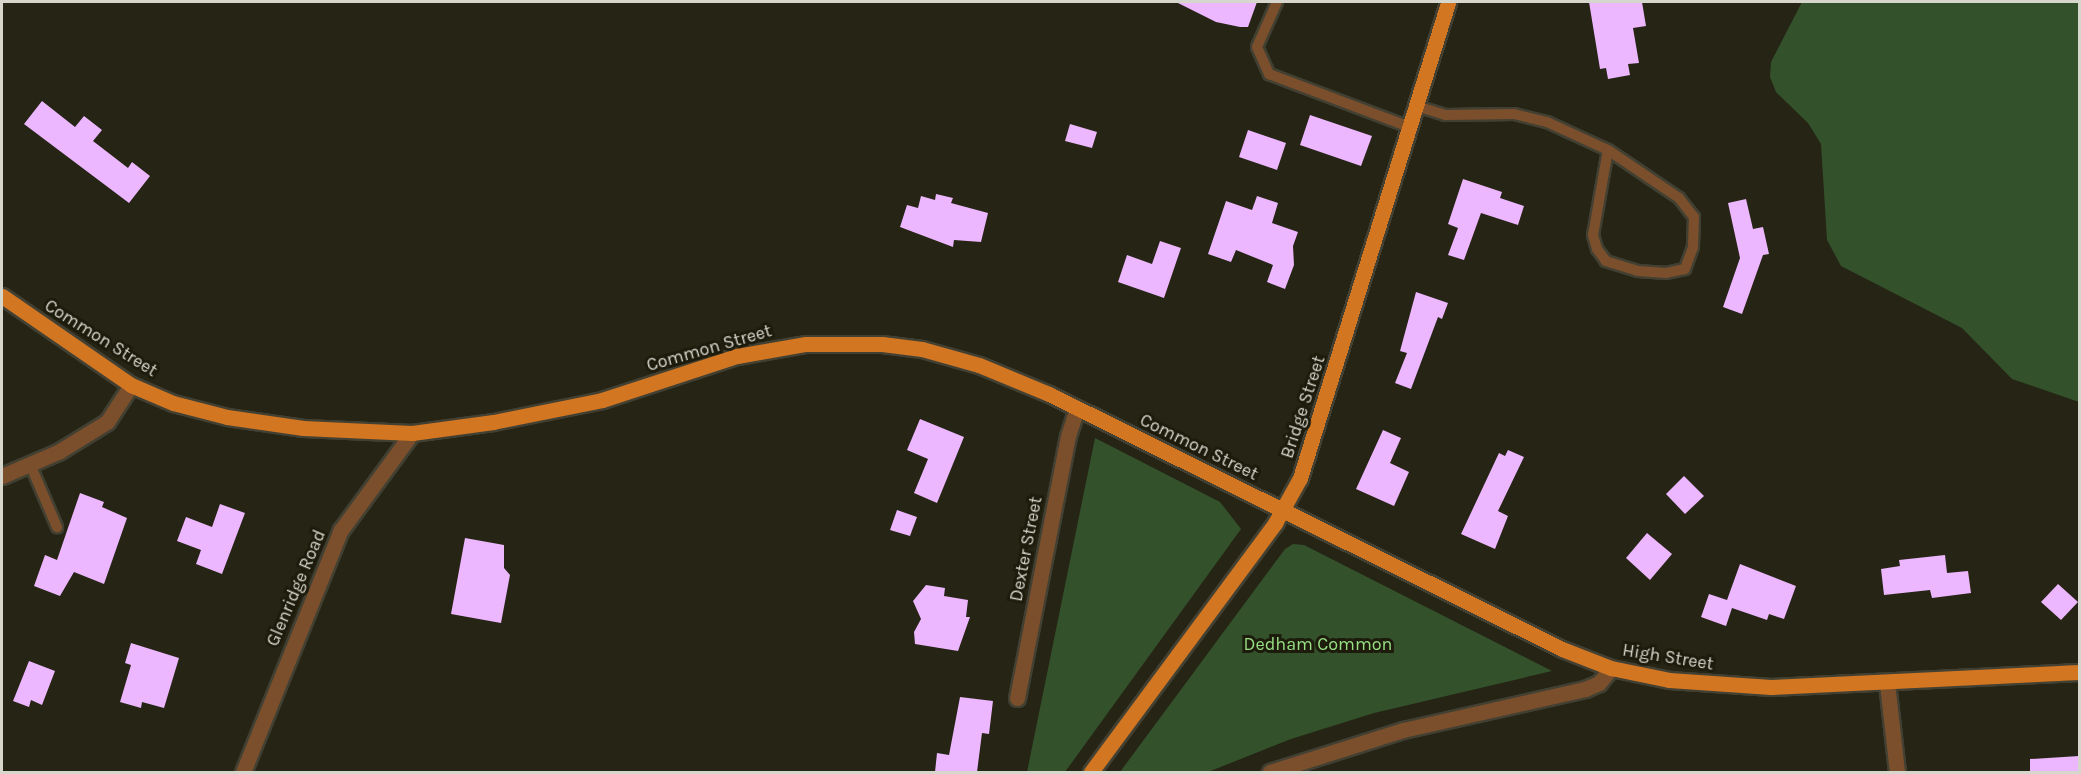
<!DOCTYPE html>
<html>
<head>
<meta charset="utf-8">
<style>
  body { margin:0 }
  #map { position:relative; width:2081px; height:774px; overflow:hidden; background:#262415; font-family:Karla,sans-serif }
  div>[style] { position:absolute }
  .green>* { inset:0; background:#33522b }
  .building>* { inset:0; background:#ecb7fe }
  .roads { filter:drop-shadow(2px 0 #424032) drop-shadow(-2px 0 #424032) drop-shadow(0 2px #424032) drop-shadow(0 -2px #424032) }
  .service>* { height:10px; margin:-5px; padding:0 5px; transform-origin:5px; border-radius:5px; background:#7b4f2c }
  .minor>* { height:15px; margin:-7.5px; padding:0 7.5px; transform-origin:7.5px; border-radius:7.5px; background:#7b4f2c }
  .primary>* { height:15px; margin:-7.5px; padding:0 7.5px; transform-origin:7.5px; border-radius:7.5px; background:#d27622 }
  span { translate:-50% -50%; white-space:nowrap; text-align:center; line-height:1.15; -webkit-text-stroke:6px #1d1b0c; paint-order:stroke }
  .street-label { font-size:18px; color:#d7d6cc }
  .park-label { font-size:18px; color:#96df84 }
  .frame { position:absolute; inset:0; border:3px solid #d7d6cc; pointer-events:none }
</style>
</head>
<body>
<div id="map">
  <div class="green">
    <div style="clip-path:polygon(1802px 2px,2079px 2px,2079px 402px,2012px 379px,1962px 328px,1841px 266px,1827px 240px,1821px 144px,1808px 123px,1776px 92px,1770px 77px,1771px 62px)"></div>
    <div style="clip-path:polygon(1095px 438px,1220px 502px,1241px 529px,1065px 772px,1027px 772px)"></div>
    <div style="clip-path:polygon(1293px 544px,1304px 545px,1552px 671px,1374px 713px,1291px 739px,1208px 772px,1120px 772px,1285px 549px)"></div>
  </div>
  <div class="building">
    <div style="clip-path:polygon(1176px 2px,1257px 2px,1248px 27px,1240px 27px,1216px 22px)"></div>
    <div style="clip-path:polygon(1589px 2px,1642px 2px,1646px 26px,1633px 28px,1639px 63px,1628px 64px,1630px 75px,1608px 79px,1606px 68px,1600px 69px)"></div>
    <div style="clip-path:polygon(42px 101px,75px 127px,84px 116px,102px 130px,93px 141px,128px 168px,132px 162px,150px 176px,129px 203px,24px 124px)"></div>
    <div style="clip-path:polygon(1310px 115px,1372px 136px,1361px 166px,1300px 145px)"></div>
    <div style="clip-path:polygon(1070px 124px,1097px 132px,1092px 148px,1065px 141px)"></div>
    <div style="clip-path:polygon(1248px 130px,1286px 143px,1277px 170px,1239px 157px)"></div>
    <div style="clip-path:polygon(1463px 179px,1502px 192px,1500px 198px,1524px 206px,1518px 225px,1481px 213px,1464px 260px,1448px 255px,1458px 228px,1448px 224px)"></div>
    <div style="clip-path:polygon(936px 194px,953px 198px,951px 203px,988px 213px,981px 242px,954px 240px,953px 247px,900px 227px,907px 205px,918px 208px,921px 196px,935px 200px)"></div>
    <div style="clip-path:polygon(1257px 196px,1278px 203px,1272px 223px,1298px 232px,1293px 246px,1294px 265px,1285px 289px,1267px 282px,1273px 265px,1236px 250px,1231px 262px,1208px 254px,1226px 201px,1252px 210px)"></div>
    <div style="clip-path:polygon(1746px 199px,1753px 229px,1763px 227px,1769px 254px,1763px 255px,1742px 314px,1723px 307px,1740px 258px,1728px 203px)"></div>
    <div style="clip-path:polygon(1160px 241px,1181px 248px,1164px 298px,1118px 282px,1127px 255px,1152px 264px)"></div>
    <div style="clip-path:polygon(1416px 292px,1448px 303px,1442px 319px,1438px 317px,1411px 389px,1395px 383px,1407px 353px,1400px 351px)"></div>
    <div style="clip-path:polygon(920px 419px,964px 437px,937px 503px,914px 493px,928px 459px,907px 450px)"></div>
    <div style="clip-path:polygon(1383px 430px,1401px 438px,1390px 463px,1409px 472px,1394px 506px,1356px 489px)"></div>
    <div style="clip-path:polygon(1508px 450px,1524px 457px,1498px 511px,1508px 516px,1495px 549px,1461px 534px,1499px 453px,1505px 456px)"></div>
    <div style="clip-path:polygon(1684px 476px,1704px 496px,1685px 514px,1666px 494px)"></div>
    <div style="clip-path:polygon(80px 493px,104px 502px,102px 507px,127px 518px,104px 584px,74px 572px,60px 596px,34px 586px,45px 555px,57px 560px)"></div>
    <div style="clip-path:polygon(220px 504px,245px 513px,222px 574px,196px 564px,201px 550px,177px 541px,186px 517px,212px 527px)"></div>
    <div style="clip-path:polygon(897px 510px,917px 517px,910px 536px,890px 530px)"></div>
    <div style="clip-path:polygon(1647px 533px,1672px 554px,1650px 580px,1626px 558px)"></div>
    <div style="clip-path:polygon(465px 538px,504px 545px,504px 568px,510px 575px,501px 623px,451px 614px)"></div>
    <div style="clip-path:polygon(1945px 555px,1947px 573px,1968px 571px,1971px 593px,1932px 598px,1930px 590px,1884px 595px,1881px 569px,1900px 566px,1899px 560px)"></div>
    <div style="clip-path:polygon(1740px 564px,1796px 586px,1784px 619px,1769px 614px,1767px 620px,1732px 608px,1726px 626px,1701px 617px,1709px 594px,1727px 600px)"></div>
    <div style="clip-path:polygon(2058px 584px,2078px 602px,2061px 620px,2041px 602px)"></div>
    <div style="clip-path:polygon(926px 585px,945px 588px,944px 596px,968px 600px,966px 617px,970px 617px,958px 651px,915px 644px,914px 632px,921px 619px,913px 601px)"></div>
    <div style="clip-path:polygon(131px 643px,179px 658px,164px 708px,142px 702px,141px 708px,120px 702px,131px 665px,125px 663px)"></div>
    <div style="clip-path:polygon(29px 661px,55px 671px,42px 705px,31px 700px,29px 707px,13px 701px)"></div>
    <div style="clip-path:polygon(960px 697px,993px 701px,989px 734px,982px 733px,977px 772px,935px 772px,937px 753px,949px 755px)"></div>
    <div style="clip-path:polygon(2079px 756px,2079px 772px,2030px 772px,2030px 759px)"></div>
  </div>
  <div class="roads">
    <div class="service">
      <div style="left:1277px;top:2px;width:49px;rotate:114deg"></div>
      <div style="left:1257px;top:47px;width:30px;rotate:66deg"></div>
      <div style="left:1269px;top:74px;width:150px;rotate:20.7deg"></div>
      <div style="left:1416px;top:106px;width:30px;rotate:17deg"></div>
      <div style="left:1445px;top:115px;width:69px;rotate:-0.8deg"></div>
      <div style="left:1514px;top:114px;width:34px;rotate:14deg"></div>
      <div style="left:1547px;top:122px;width:67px;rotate:24.7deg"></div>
      <div style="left:1608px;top:150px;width:86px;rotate:34.1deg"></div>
      <div style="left:1679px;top:198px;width:24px;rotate:52deg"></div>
      <div style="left:1694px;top:217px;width:30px;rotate:92deg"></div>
      <div style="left:1693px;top:247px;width:23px;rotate:110deg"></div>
      <div style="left:1685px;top:269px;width:19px;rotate:168deg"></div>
      <div style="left:1666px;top:273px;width:28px;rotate:-176deg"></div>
      <div style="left:1638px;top:271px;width:34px;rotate:-163deg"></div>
      <div style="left:1606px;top:261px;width:15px;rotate:-127deg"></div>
      <div style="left:1597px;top:249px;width:15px;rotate:-106deg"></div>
      <div style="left:1593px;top:235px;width:86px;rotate:-80deg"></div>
      <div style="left:30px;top:464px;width:69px;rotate:66.8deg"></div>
    </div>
    <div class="minor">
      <div style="left:2px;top:476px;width:61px;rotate:-23.2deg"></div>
      <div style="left:58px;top:452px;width:57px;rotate:-31.5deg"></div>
      <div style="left:107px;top:422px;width:44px;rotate:-57deg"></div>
      <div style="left:1887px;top:683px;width:90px;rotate:83.6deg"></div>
      <div style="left:1017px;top:698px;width:267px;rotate:-79deg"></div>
      <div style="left:1068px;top:436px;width:29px;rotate:-72deg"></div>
      <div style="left:243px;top:772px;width:261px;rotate:-68deg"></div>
      <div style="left:341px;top:530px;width:120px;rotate:-53.8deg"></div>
      <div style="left:1270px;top:772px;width:139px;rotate:-17.5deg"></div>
      <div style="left:1403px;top:730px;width:187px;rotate:-12.7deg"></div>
      <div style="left:1585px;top:689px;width:15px;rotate:-23deg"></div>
      <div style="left:1599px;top:683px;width:19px;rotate:-51deg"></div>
    </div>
    <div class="primary">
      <div style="left:2px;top:296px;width:157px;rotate:34.6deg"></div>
      <div style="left:131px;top:385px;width:46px;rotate:23.2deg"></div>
      <div style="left:173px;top:403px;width:56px;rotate:14.5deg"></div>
      <div style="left:227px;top:417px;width:77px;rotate:8.2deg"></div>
      <div style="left:303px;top:428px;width:109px;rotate:2.6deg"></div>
      <div style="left:412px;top:433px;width:82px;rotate:-7.7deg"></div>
      <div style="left:493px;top:422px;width:111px;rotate:-11.4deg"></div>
      <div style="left:602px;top:400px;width:142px;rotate:-18.1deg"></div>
      <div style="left:737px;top:356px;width:70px;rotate:-9.9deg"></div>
      <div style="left:806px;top:344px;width:76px"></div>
      <div style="left:882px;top:344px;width:40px;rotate:7.1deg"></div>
      <div style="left:922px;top:349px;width:59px;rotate:15.7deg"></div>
      <div style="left:979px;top:365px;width:76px;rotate:22.5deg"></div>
      <div style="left:1049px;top:394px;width:573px;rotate:26.43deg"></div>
      <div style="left:1562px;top:649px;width:53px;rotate:21.2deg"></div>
      <div style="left:1611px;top:668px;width:59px;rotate:11.7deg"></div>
      <div style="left:1669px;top:680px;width:102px;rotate:3.9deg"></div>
      <div style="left:1771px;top:687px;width:309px;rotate:-2.8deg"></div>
      <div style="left:1091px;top:772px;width:310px;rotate:-53.5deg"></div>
      <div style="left:1275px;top:523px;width:51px;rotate:-60.9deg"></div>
      <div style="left:1300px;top:478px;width:498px;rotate:-72.7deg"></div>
    </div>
  </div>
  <div class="street-label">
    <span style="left:101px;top:338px;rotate:32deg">Common Street</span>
    <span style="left:709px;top:348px;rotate:-16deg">Common Street</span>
    <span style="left:1303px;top:407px;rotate:-72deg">Bridge Street</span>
    <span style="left:1199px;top:447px;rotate:26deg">Common Street</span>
    <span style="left:1026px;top:549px;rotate:-79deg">Dexter Street</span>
    <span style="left:296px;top:588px;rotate:-67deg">Glenridge Road</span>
    <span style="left:1668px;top:657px;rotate:9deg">High Street</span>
  </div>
  <div class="park-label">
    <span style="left:1318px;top:644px">Dedham Common</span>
  </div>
  <div class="frame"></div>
</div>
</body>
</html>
